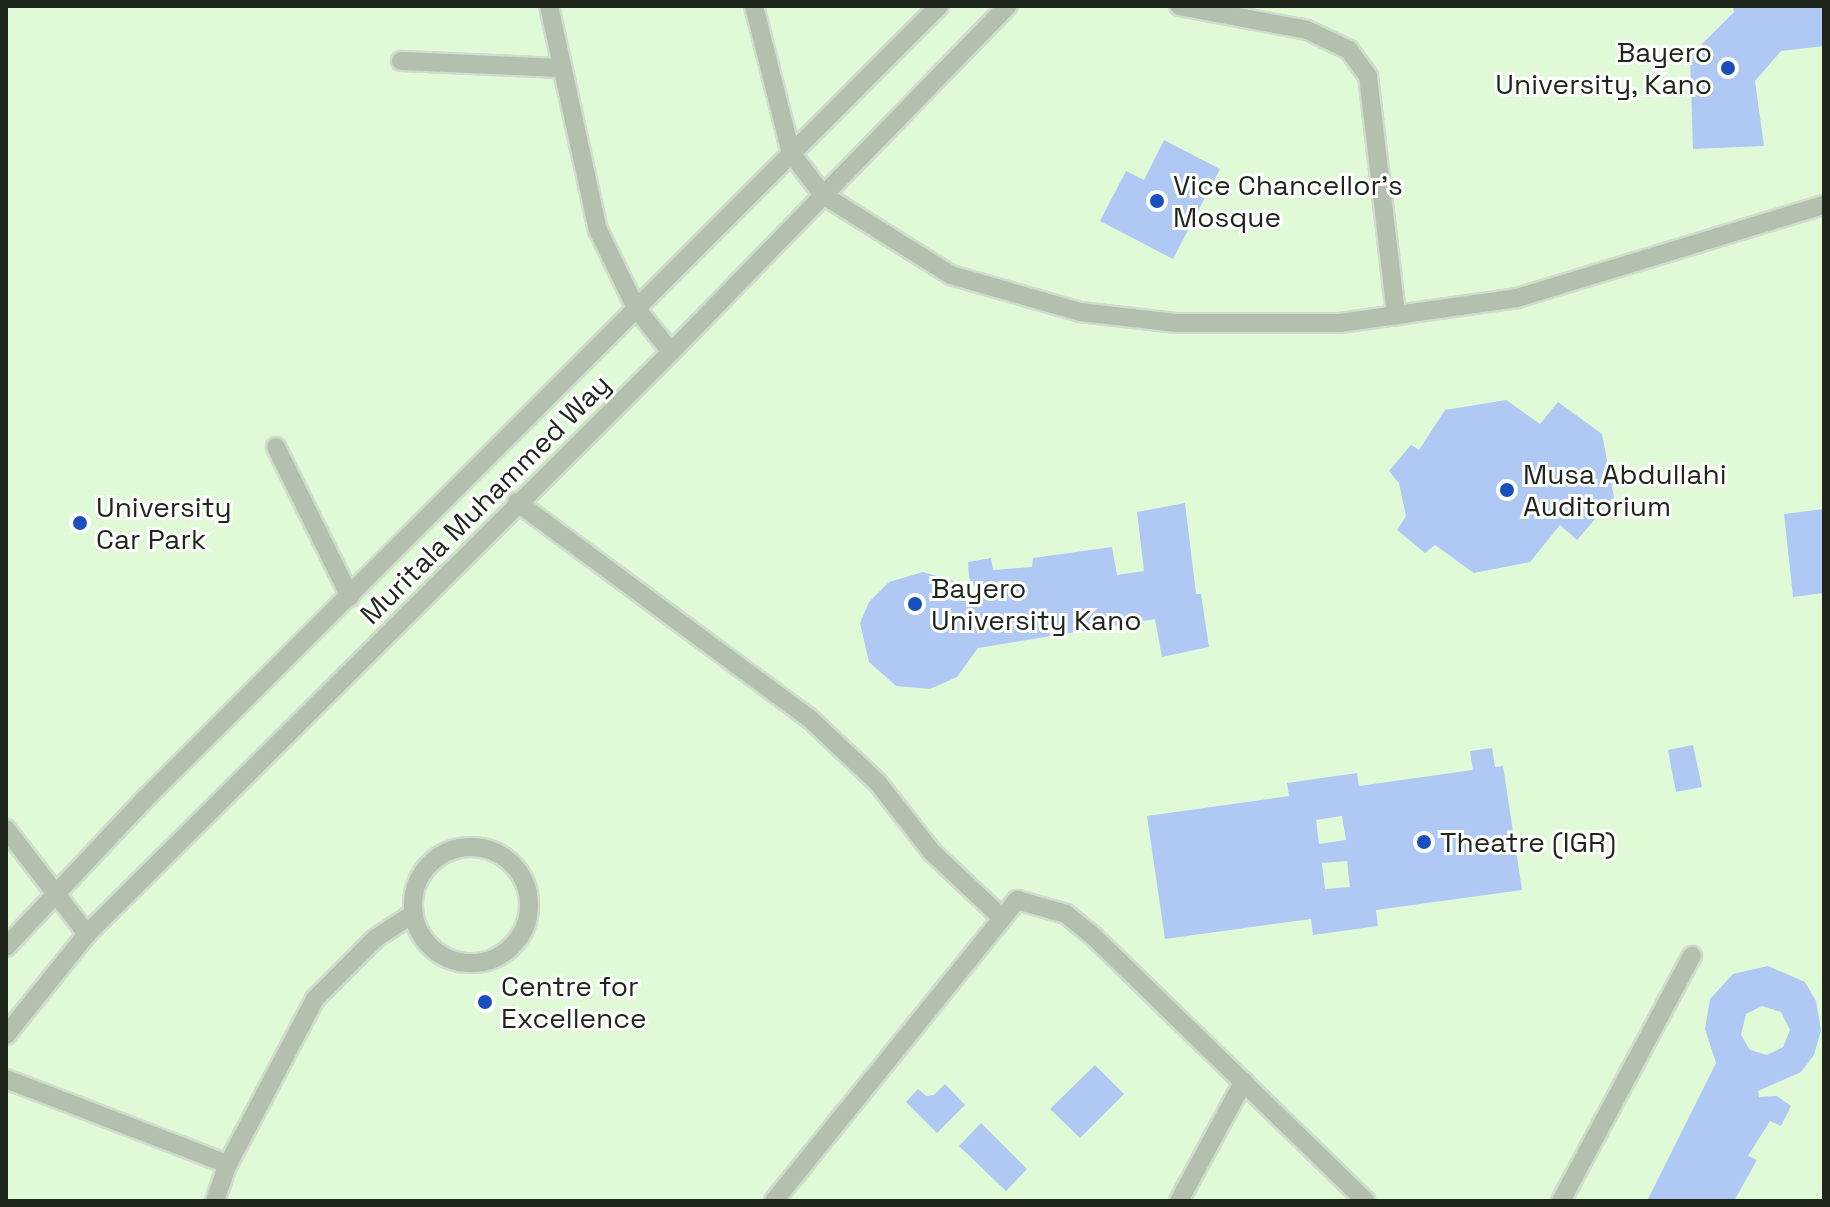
<!DOCTYPE html>
<html>
<head>
<meta charset="utf-8">
<style>
  body { margin:0 }
  #map { position:relative; width:1830px; height:1207px; overflow:hidden; background:#f2ffee; font-family:"Space Grotesk",sans-serif }
  div>[style] { position:absolute }
  .built>* { inset:0; background:#e0fad7 }
  .building>* { inset:0; background:#b0c8f4 }
  .roads { filter:drop-shadow(2px 0 #d0dccc) drop-shadow(-2px 0 #d0dccc) drop-shadow(0 2px #d0dccc) drop-shadow(0 -2px #d0dccc) }
  .lane>* { height:18px; margin:-9px; padding:0 9px; transform-origin:9px; border-radius:9px; background:#b3c0ad }
  .lane>.ring { margin:-9px; padding:0; box-sizing:content-box; background:none; border:18px solid #b3c0ad; border-radius:50% }
  .dots>* { width:22px; height:22px; translate:-50% -50%; box-sizing:border-box; border:4px solid #fff; border-radius:50% }
  span { translate:-50% -50%; white-space:nowrap; text-align:center; line-height:1.15; -webkit-text-stroke:6px #fff; paint-order:stroke }
  .poi-label { font-size:28px; color:#1e251b }
  .right { translate:-100% -50%; text-align:right }
  .left { translate:0 -50%; text-align:left }
  .street-label { font-size:28px; color:#1e251b }
  .frame { position:absolute; inset:0; border:8px solid #1e251b; pointer-events:none }
</style>
</head>
<body>
<div id="map">
  <div class="built">
    <div style="clip-path:polygon(6px 6px,1824px 6px,1824px 1201px,6px 1201px)"></div>
  </div>
  <div class="building">
    <div style="clip-path:polygon(1733px 6px,1824px 6px,1824px 46px,1781px 51px,1755px 81px,1764px 146px,1693px 149px,1690px 56px,1734px 12px)"></div>
    <div style="clip-path:polygon(1164px 140px,1220px 169px,1173px 259px,1100px 221px,1126px 171px,1144px 180px)"></div>
    <div style="clip-path:polygon(1506px 400px,1540px 424px,1558px 402px,1602px 434px,1614px 497px,1577px 540px,1560px 525px,1530px 562px,1474px 573px,1435px 545px,1425px 553px,1397px 530px,1406px 516px,1399px 483px,1389px 471px,1411px 445px,1419px 450px,1445px 410px)"></div>
    <div style="clip-path:polygon(1185px 503px,1196px 594px,1201px 594px,1209px 647px,1162px 657px,1155px 619px,978px 648px,957px 677px,930px 689px,896px 686px,869px 662px,860px 623px,869px 602px,889px 582px,923px 572px,954px 581px,976px 597px,980px 593px,969px 578px,968px 562px,991px 558px,993px 570px,1032px 567px,1033px 558px,1112px 547px,1117px 575px,1144px 571px,1137px 512px)"></div>
    <div style="clip-path:polygon(1824px 509px,1824px 593px,1793px 597px,1784px 514px)"></div>
    <div style="clip-path:polygon(1693px 745px,1702px 787px,1676px 792px,1668px 750px)"></div>
    <div style="clip-path:polygon(evenodd,1492px 748px,1495px 767px,1503px 766px,1522px 890px,1376px 910px,1378px 926px,1313px 935px,1311px 919px,1165px 939px,1147px 816px,1289px 796px,1287px 783px,1357px 773px,1359px 786px,1473px 770px,1470px 751px,1492px 748px,1342px 816px,1346px 840px,1319px 844px,1316px 820px,1342px 816px,1492px 748px,1347px 861px,1350px 887px,1325px 889px,1322px 863px,1347px 861px)"></div>
    <div style="clip-path:polygon(evenodd,1768px 966px,1805px 982px,1816px 1001px,1821px 1030px,1814px 1055px,1801px 1072px,1758px 1091px,1759px 1097px,1777px 1096px,1791px 1106px,1781px 1126px,1770px 1121px,1748px 1156px,1757px 1160px,1734px 1201px,1647px 1201px,1716px 1063px,1705px 1029px,1710px 999px,1733px 974px,1768px 966px,1762px 1006px,1781px 1012px,1790px 1030px,1783px 1047px,1767px 1055px,1750px 1050px,1741px 1035px,1746px 1014px,1762px 1006px)"></div>
    <div style="clip-path:polygon(1095px 1065px,1124px 1094px,1080px 1138px,1050px 1109px)"></div>
    <div style="clip-path:polygon(945px 1084px,965px 1105px,937px 1133px,906px 1102px,918px 1089px,926px 1096px,934px 1095px)"></div>
    <div style="clip-path:polygon(981px 1123px,1027px 1169px,1006px 1191px,959px 1146px)"></div>
  </div>
  <div class="roads">
    <div class="lane">
      <div style="left:549px;top:6px;width:229px;rotate:77.7deg"></div>
      <div style="left:598px;top:230px;width:87px;rotate:64deg"></div>
      <div style="left:636px;top:308px;width:56px;rotate:51.5deg"></div>
      <div style="left:754px;top:6px;width:152px;rotate:75.9deg"></div>
      <div style="left:791px;top:153px;width:53px;rotate:52.7deg"></div>
      <div style="left:823px;top:195px;width:151px;rotate:32deg"></div>
      <div style="left:951px;top:275px;width:134px;rotate:16deg"></div>
      <div style="left:1080px;top:312px;width:98px;rotate:6.5deg"></div>
      <div style="left:1177px;top:323px;width:163px"></div>
      <div style="left:1340px;top:323px;width:179px;rotate:-8deg"></div>
      <div style="left:1517px;top:298px;width:321px;rotate:-16.9deg"></div>
      <div style="left:1179px;top:6px;width:130px;rotate:10.6deg"></div>
      <div style="left:1307px;top:30px;width:47px;rotate:25.5deg"></div>
      <div style="left:1349px;top:50px;width:32px;rotate:54deg"></div>
      <div style="left:1368px;top:76px;width:241px;rotate:83.3deg"></div>
      <div style="left:401px;top:61px;width:161px;rotate:2.5deg"></div>
      <div style="left:276px;top:447px;width:167px;rotate:63.7deg"></div>
      <div style="left:517px;top:502px;width:362px;rotate:36.5deg"></div>
      <div style="left:808px;top:717px;width:96px;rotate:43.3deg"></div>
      <div style="left:878px;top:783px;width:88px;rotate:52deg"></div>
      <div style="left:932px;top:852px;width:95px;rotate:43.3deg"></div>
      <div style="left:6px;top:829px;width:133px;rotate:52.4deg"></div>
      <div class="ring" style="left:413px;top:847px;width:98px;height:98px"></div>
      <div style="left:6px;top:947px;width:203px;rotate:-46.8deg"></div>
      <div style="left:145px;top:799px;width:1122px;rotate:-44.96deg"></div>
      <div style="left:6px;top:1035px;width:129px;rotate:-51.3deg"></div>
      <div style="left:87px;top:934px;width:824px;rotate:-44.9deg"></div>
      <div style="left:671px;top:352px;width:483px;rotate:-45.8deg"></div>
      <div style="left:6px;top:1079px;width:238px;rotate:21deg"></div>
      <div style="left:215px;top:1201px;width:39px;rotate:-71deg"></div>
      <div style="left:228px;top:1164px;width:187px;rotate:-62.2deg"></div>
      <div style="left:315px;top:999px;width:86px;rotate:-45deg"></div>
      <div style="left:376px;top:938px;width:44px;rotate:-33deg"></div>
      <div style="left:774px;top:1201px;width:387px;rotate:-51.1deg"></div>
      <div style="left:1017px;top:900px;width:51px;rotate:15.9deg"></div>
      <div style="left:1066px;top:914px;width:32px;rotate:39deg"></div>
      <div style="left:1091px;top:934px;width:383px;rotate:44.2deg"></div>
      <div style="left:1179px;top:1201px;width:136px;rotate:-61.6deg"></div>
      <div style="left:1561px;top:1201px;width:278px;rotate:-61.9deg"></div>
    </div>
  </div>
  <div class="dots">
    <div style="left:1728px;top:68px;background:#1a50bc"></div>
    <div style="left:1157px;top:201px;background:#1a50bc"></div>
    <div style="left:1507px;top:490px;background:#1a50bc"></div>
    <div style="left:80px;top:523px;background:#1a50bc"></div>
    <div style="left:915px;top:604px;background:#1a50bc"></div>
    <div style="left:1424px;top:842px;background:#1a50bc"></div>
    <div style="left:485px;top:1002px;background:#1a50bc"></div>
  </div>
  <div class="poi-label">
    <span class="right" style="left:1712px;top:68px">Bayero<br>University, Kano</span>
    <span class="left" style="left:1173px;top:201px">Vice Chancellor's<br>Mosque</span>
    <span class="left" style="left:1523px;top:490px">Musa Abdullahi<br>Auditorium</span>
    <span class="left" style="left:96px;top:523px">University<br>Car Park</span>
    <span class="left" style="left:931px;top:604px">Bayero<br>University Kano</span>
    <span class="left" style="left:1440px;top:842px">Theatre (IGR)</span>
    <span class="left" style="left:501px;top:1002px">Centre for<br>Excellence</span>
  </div>
  <div class="street-label">
    <span style="left:485px;top:499px;rotate:-45deg">Muritala Muhammed Way</span>
  </div>
  <div class="frame"></div>
</div>
</body>
</html>
